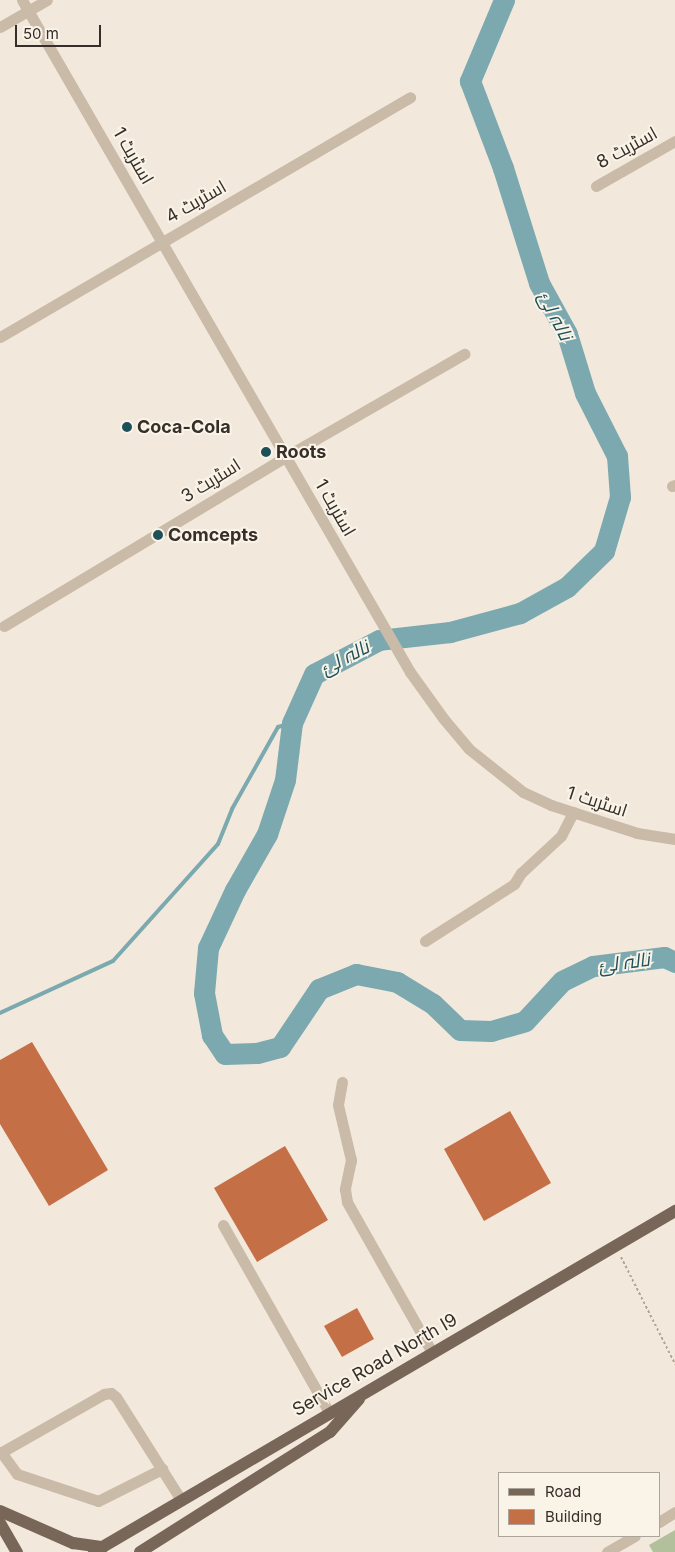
<!DOCTYPE html>
<html>
<head>
<meta charset="utf-8">
<style>
  body { margin:0 }
  #map { position:relative; width:675px; height:1552px; overflow:hidden; background:#f2e9dc; font-family:Inter,Cairo,sans-serif }
  div>[style] { position:absolute }
  .green>* { inset:0; background:#b2c19c }
  .stream>* { height:4px; margin:-2px; padding:0 2px; transform-origin:2px; border-radius:2px; background:#7ba9af }
  .river>* { height:21px; margin:-10.5px; padding:0 10.5px; transform-origin:10.5px; border-radius:10.5px; background:#7ba9af }
  .building>* { inset:0; background:#c56f47 }
  .path>* { height:2px; margin-top:-1px; transform-origin:0; background:repeating-linear-gradient(90deg,#b6a492 0 2.5px,transparent 0 5px) }
  .minor>* { height:11px; margin:-5.5px; padding:0 5.5px; transform-origin:5.5px; border-radius:5.5px; background:#cabaa8 }
  .major>* { height:12px; margin:-6px; padding:0 6px; transform-origin:6px; border-radius:6px; background:#786659 }
  .dots>* { width:14px; height:14px; translate:-50% -50%; box-sizing:border-box; border:2px solid #f9f3e8; border-radius:50% }
  span { translate:-50% -50%; white-space:nowrap; text-align:center; line-height:1.15; -webkit-text-stroke:4px #f9f3e8; paint-order:stroke }
  .street-label { font-size:18px; color:#362e28 }
  .poi-label { font-size:18px; color:#362e28; font-weight:700 }
  .left { translate:0 -50%; text-align:left }
  .water-label { font-size:19px; color:#1e5058; font-style:italic }
  .legend { position:absolute; left:498px; top:1472px; width:162px; height:65px; box-sizing:border-box; background:#f9f3e8; border:1px solid #aba49b; margin:0; padding:6px 9px; list-style:none; font-size:15px; color:#362e28 }
  .legend li { display:flex; align-items:center; gap:10px; height:25px }
  .legend b { width:25px; border:1px solid #aba49b }
  .scale { position:absolute; left:15px; top:25px; width:86px; height:22px; box-sizing:border-box; border:2px solid #362e28; border-top:0; padding-left:6px; font-size:15px; line-height:18px; white-space:nowrap; color:#362e28; -webkit-text-stroke:4px #f9f3e8; paint-order:stroke }
</style>
</head>
<body>
<div id="map">
  <div class="green">
    <div style="clip-path:polygon(675px 1530px,675px 1552px,653px 1552px,649px 1545px)"></div>
  </div>
  <div class="stream">
    <div style="left:0;top:1013px;width:124px;rotate:-24.7deg"></div>
    <div style="left:113px;top:961px;width:157px;rotate:-48.1deg"></div>
    <div style="left:218px;top:844px;width:38px;rotate:-68deg"></div>
    <div style="left:232px;top:809px;width:94px;rotate:-60.7deg"></div>
    <div style="left:278px;top:727px;width:15px;rotate:-16deg"></div>
  </div>
  <div class="river">
    <div style="left:504px;top:0;width:88px;rotate:112.8deg"></div>
    <div style="left:470px;top:81px;width:93px;rotate:69.2deg"></div>
    <div style="left:503px;top:168px;width:121px;rotate:72.6deg"></div>
    <div style="left:539px;top:283px;width:58px;rotate:61.2deg"></div>
    <div style="left:567px;top:334px;width:62px;rotate:73deg"></div>
    <div style="left:585px;top:393px;width:71px;rotate:63.1deg"></div>
    <div style="left:617px;top:456px;width:41px;rotate:85.8deg"></div>
    <div style="left:620px;top:497px;width:56px;rotate:106.5deg"></div>
    <div style="left:604px;top:551px;width:52px;rotate:135.8deg"></div>
    <div style="left:567px;top:587px;width:54px;rotate:151deg"></div>
    <div style="left:520px;top:613px;width:73px;rotate:164.8deg"></div>
    <div style="left:450px;top:632px;width:71px;rotate:173.6deg"></div>
    <div style="left:379px;top:640px;width:73px;rotate:152.4deg"></div>
    <div style="left:314px;top:674px;width:54px;rotate:114.2deg"></div>
    <div style="left:292px;top:723px;width:57px;rotate:97deg"></div>
    <div style="left:285px;top:780px;width:57px;rotate:108.4deg"></div>
    <div style="left:267px;top:834px;width:64px;rotate:119.7deg"></div>
    <div style="left:235px;top:890px;width:64px;rotate:115deg"></div>
    <div style="left:208px;top:948px;width:45px;rotate:95.1deg"></div>
    <div style="left:204px;top:993px;width:43px;rotate:79.2deg"></div>
    <div style="left:212px;top:1035px;width:23px;rotate:56deg"></div>
    <div style="left:225px;top:1054px;width:32px;rotate:-2deg"></div>
    <div style="left:257px;top:1053px;width:24px;rotate:-15deg"></div>
    <div style="left:280px;top:1047px;width:70px;rotate:-56.1deg"></div>
    <div style="left:319px;top:989px;width:40px;rotate:-22deg"></div>
    <div style="left:356px;top:974px;width:42px;rotate:11deg"></div>
    <div style="left:397px;top:982px;width:42px;rotate:31.4deg"></div>
    <div style="left:433px;top:1004px;width:37px;rotate:44deg"></div>
    <div style="left:460px;top:1030px;width:31px;rotate:2deg"></div>
    <div style="left:491px;top:1031px;width:35px;rotate:-16deg"></div>
    <div style="left:525px;top:1021px;width:54px;rotate:-47.2deg"></div>
    <div style="left:562px;top:981px;width:34px;rotate:-26deg"></div>
    <div style="left:593px;top:966px;width:72px;rotate:-7.2deg"></div>
    <div style="left:664px;top:957px;width:12px;rotate:24deg"></div>
  </div>
  <div class="building">
    <div style="clip-path:polygon(32px 1042px,108px 1170px,49px 1206px,0 1124px,0 1060px)"></div>
    <div style="clip-path:polygon(510px 1111px,551px 1183px,484px 1221px,444px 1149px)"></div>
    <div style="clip-path:polygon(285px 1146px,328px 1220px,257px 1262px,214px 1188px)"></div>
    <div style="clip-path:polygon(357px 1308px,374px 1339px,342px 1357px,324px 1326px)"></div>
  </div>
  <div class="path">
    <div style="left:621px;top:1257px;width:120px;rotate:63.2deg"></div>
  </div>
  <div class="minor">
    <div style="left:22px;top:0;width:776px;rotate:60deg"></div>
    <div style="left:410px;top:672px;width:57px;rotate:54.3deg"></div>
    <div style="left:443px;top:718px;width:40px;rotate:50deg"></div>
    <div style="left:469px;top:749px;width:69px;rotate:38.5deg"></div>
    <div style="left:523px;top:792px;width:31px;rotate:25deg"></div>
    <div style="left:551px;top:805px;width:90px;rotate:18deg"></div>
    <div style="left:637px;top:833px;width:38px;rotate:9deg"></div>
    <div style="left:0;top:27px;width:54px;rotate:-29.9deg"></div>
    <div style="left:596px;top:186px;width:91px;rotate:-29.7deg"></div>
    <div style="left:0;top:337px;width:475px;rotate:-30.3deg"></div>
    <div style="left:672px;top:486px;width:3px;rotate:-18deg"></div>
    <div style="left:4px;top:626px;width:328px;rotate:-31deg"></div>
    <div style="left:285px;top:457px;width:207px;rotate:-29.9deg"></div>
    <div style="left:425px;top:941px;width:106px;rotate:-32.6deg"></div>
    <div style="left:514px;top:884px;width:13px;rotate:-58deg"></div>
    <div style="left:521px;top:873px;width:54px;rotate:-42.8deg"></div>
    <div style="left:561px;top:836px;width:27px;rotate:-63deg"></div>
    <div style="left:342px;top:1082px;width:23px;rotate:100deg"></div>
    <div style="left:338px;top:1105px;width:57px;rotate:76.7deg"></div>
    <div style="left:351px;top:1160px;width:30px;rotate:102deg"></div>
    <div style="left:345px;top:1189px;width:13px;rotate:81deg"></div>
    <div style="left:347px;top:1202px;width:172px;rotate:60.5deg"></div>
    <div style="left:223px;top:1225px;width:215px;rotate:60.5deg"></div>
    <div style="left:1px;top:1452px;width:27px;rotate:54deg"></div>
    <div style="left:17px;top:1474px;width:85px;rotate:18.4deg"></div>
    <div style="left:98px;top:1501px;width:72px;rotate:-26.6deg"></div>
    <div style="left:0;top:1453px;width:120px;rotate:-29.6deg"></div>
    <div style="left:104px;top:1394px;width:7px;rotate:-8deg"></div>
    <div style="left:111px;top:1393px;width:6px;rotate:39deg"></div>
    <div style="left:116px;top:1397px;width:122px;rotate:57.7deg"></div>
    <div style="left:659px;top:1522px;width:19px;rotate:-32deg"></div>
    <div style="left:607px;top:1552px;width:32px;rotate:-30deg"></div>
  </div>
  <div class="major">
    <div style="left:0;top:1511px;width:80px;rotate:23.7deg"></div>
    <div style="left:73px;top:1543px;width:30px;rotate:8deg"></div>
    <div style="left:0;top:1523px;width:34px;rotate:60deg"></div>
    <div style="left:94px;top:1552px;width:674px;rotate:-30.41deg"></div>
    <div style="left:140px;top:1552px;width:225px;rotate:-32.3deg"></div>
    <div style="left:330px;top:1432px;width:44px;rotate:-48.7deg"></div>
  </div>
  <div class="dots">
    <div style="left:127px;top:427px;background:#1e5058"></div>
    <div style="left:266px;top:452px;background:#1e5058"></div>
    <div style="left:158px;top:535px;background:#1e5058"></div>
  </div>
  <div class="street-label">
    <span style="left:627px;top:148px;rotate:-29deg">اسٹریٹ 8</span>
    <span style="left:133px;top:156px;rotate:60deg">اسٹریٹ 1</span>
    <span style="left:196px;top:202px;rotate:-30deg">اسٹریٹ 4</span>
    <span style="left:211px;top:481px;rotate:-32deg">اسٹریٹ 3</span>
    <span style="left:335px;top:508px;rotate:60deg">اسٹریٹ 1</span>
    <span style="left:597px;top:802px;rotate:18deg">اسٹریٹ 1</span>
    <span style="left:375px;top:1365px;rotate:-30deg">Service Road North I9</span>
  </div>
  <div class="poi-label">
    <span class="left" style="left:137px;top:427px">Coca-Cola</span>
    <span class="left" style="left:276px;top:452px">Roots</span>
    <span class="left" style="left:168px;top:535px">Comcepts</span>
  </div>
  <div class="water-label">
    <span style="left:555px;top:316px;rotate:63deg">نالہ لئ</span>
    <span style="left:345px;top:658px;rotate:-28deg">نالہ لئ</span>
    <span style="left:624px;top:963px;rotate:-8deg">نالہ لئ</span>
  </div>
  <ul class="legend">
  <li><b style="height:6px;background:#786659"></b>Road</li>
  <li><b style="height:14px;background:#c56f47"></b>Building</li>
  </ul>
  <div class="scale">50 m</div>
</div>
</body>
</html>
